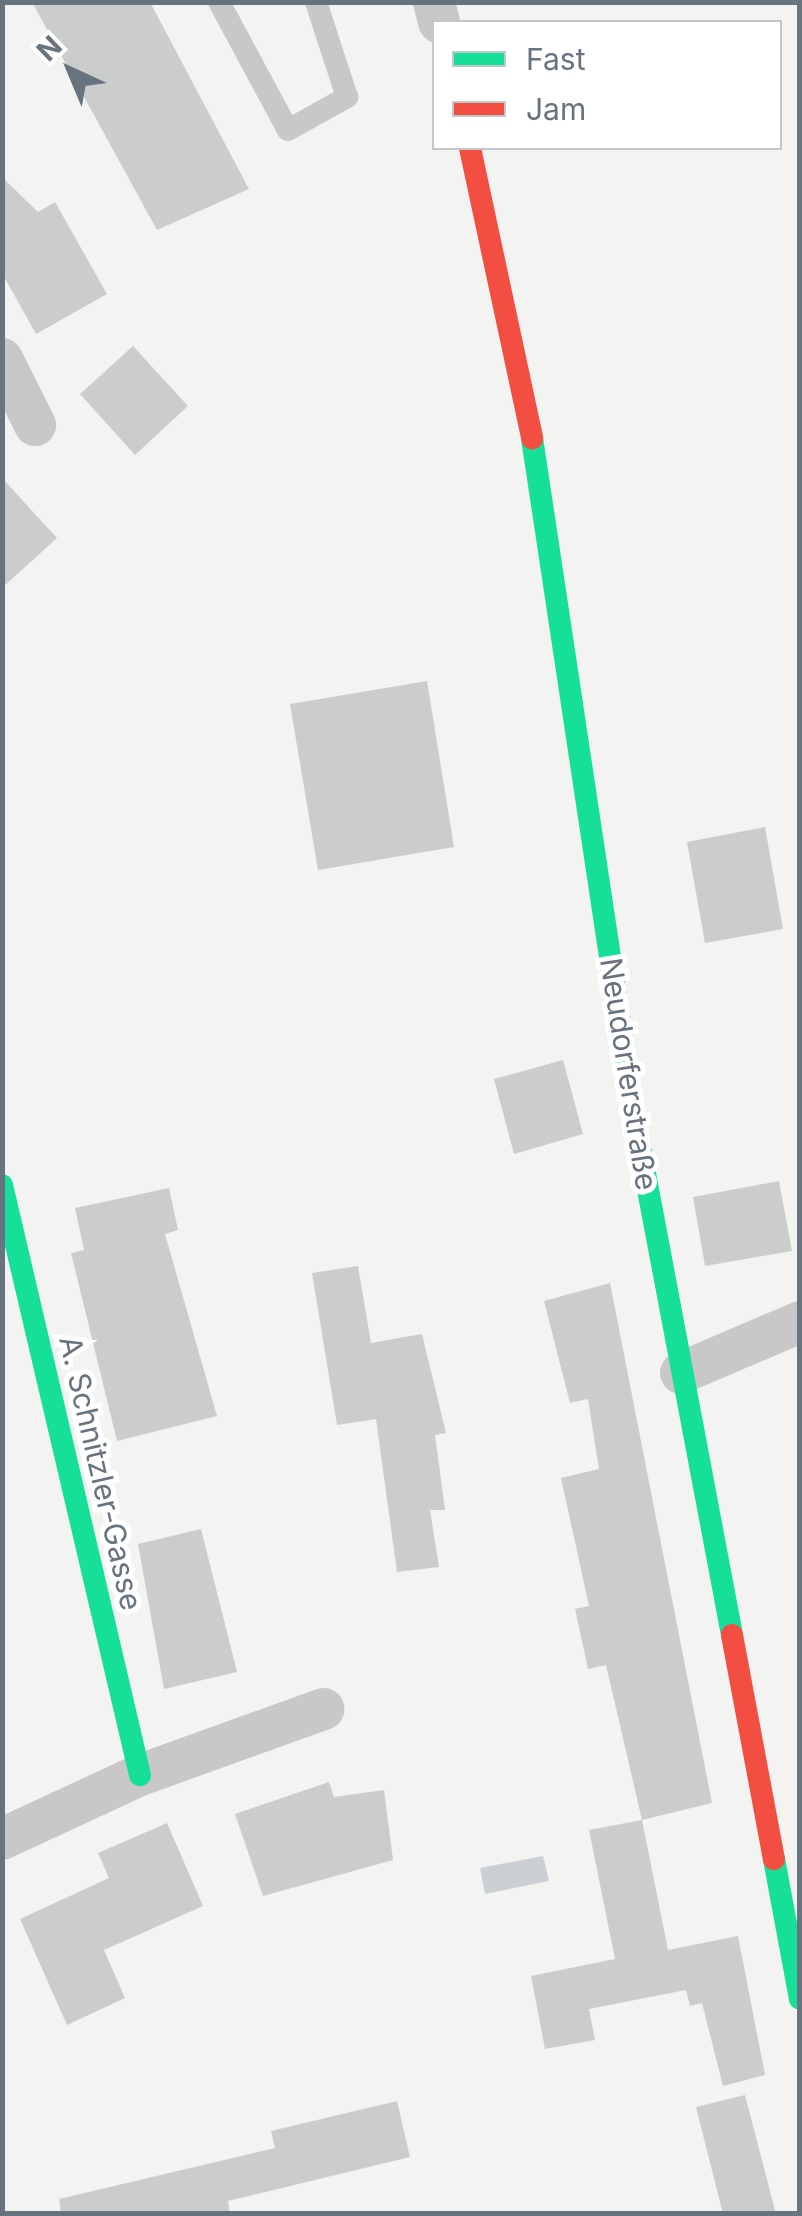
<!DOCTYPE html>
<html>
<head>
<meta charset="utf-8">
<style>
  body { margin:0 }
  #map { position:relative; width:802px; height:2216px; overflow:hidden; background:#f3f3f2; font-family:Inter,sans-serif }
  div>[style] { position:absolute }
  .water>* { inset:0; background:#c9cfd2 }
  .building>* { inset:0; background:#cbcccc }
  .lane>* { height:22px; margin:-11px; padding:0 11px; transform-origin:11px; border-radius:11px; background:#c8c8c9 }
  .street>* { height:42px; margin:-21px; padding:0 21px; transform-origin:21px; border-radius:21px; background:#c8c8c9 }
  .fast>* { height:22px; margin:-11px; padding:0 11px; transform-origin:11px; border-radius:11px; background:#16e098 }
  .jam>* { height:22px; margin:-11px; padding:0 11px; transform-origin:11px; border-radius:11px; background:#f24e42 }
  span { translate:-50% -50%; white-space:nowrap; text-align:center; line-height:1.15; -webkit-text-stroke:10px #fff; paint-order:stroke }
  .street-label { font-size:30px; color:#67737e }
  .frame { position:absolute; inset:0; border:5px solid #67737e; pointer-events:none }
  .legend { position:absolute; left:432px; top:20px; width:350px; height:130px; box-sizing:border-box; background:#fff; border:2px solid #c2c7cb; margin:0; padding:12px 18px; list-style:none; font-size:30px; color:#67737e }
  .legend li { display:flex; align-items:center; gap:20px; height:50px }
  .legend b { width:50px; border:2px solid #c2c7cb }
  .north { position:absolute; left:20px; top:20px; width:100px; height:100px; -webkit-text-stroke:8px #fff; paint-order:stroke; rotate:316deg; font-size:28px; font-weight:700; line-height:40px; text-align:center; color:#67737e }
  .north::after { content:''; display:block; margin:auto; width:35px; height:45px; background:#67737e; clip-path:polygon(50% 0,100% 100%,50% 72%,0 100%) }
</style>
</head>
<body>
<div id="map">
  <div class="water">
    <div style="clip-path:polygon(543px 1856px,549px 1881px,485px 1894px,480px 1868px)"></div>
  </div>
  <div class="building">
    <div style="clip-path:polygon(32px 2px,150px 2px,249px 189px,157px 230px)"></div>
    <div style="clip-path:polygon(2px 177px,38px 212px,55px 202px,107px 294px,36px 334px,2px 273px)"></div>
    <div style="clip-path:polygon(133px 346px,188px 406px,135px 455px,80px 394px)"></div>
    <div style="clip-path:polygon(2px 478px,57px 538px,2px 588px)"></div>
    <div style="clip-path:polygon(427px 681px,454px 847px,318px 870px,290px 704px)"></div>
    <div style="clip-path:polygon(765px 827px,783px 929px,705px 943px,687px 842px)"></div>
    <div style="clip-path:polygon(563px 1060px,583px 1134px,514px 1154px,494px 1079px)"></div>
    <div style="clip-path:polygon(779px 1181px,792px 1251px,705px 1266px,693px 1197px)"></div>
    <div style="clip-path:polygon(169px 1188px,178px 1230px,165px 1234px,217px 1416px,117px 1441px,71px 1253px,84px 1250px,75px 1208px)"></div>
    <div style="clip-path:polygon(358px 1266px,371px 1343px,422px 1334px,446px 1433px,435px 1435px,445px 1510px,430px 1510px,439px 1567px,397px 1572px,376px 1419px,337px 1425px,312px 1273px)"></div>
    <div style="clip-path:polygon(610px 1283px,712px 1803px,642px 1820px,606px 1665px,588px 1669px,575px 1609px,589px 1606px,561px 1478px,599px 1469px,588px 1399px,570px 1403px,544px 1301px)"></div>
    <div style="clip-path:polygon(201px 1529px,237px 1672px,164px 1689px,138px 1544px)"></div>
    <div style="clip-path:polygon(329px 1782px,334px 1797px,384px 1790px,393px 1860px,263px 1896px,235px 1814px)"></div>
    <div style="clip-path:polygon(642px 1820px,668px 1950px,738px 1936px,765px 2075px,723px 2086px,702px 2003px,690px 2006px,686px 1990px,589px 2009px,595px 2040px,545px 2049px,531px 1976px,615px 1959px,589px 1830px)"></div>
    <div style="clip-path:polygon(167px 1823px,203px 1906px,104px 1950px,125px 1998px,67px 2025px,20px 1919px,109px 1878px,98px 1853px)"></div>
    <div style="clip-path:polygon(745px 2095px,776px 2214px,723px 2214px,696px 2107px)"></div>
    <div style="clip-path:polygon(397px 2101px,410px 2157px,228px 2201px,230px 2214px,61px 2214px,59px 2199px,275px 2148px,271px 2131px)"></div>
  </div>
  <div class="lane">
    <div style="left:219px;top:2px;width:145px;rotate:61.7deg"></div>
    <div style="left:288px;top:130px;width:68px;rotate:-29.2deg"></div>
    <div style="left:347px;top:97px;width:100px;rotate:-108.1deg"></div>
  </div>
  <div class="street">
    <div style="left:434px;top:2px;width:21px;rotate:76deg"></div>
    <div style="left:2px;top:359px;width:74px;rotate:63.4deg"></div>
    <div style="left:681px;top:1373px;width:129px;rotate:-23.2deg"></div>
    <div style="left:2px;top:1839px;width:152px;rotate:-24.9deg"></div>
    <div style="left:140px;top:1775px;width:195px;rotate:-19.8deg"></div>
  </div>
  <div class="fast">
    <div style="left:532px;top:438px;width:680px;rotate:81.45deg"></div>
    <div style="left:633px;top:1110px;width:534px;rotate:79.32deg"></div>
    <div style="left:2px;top:1185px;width:606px;rotate:76.84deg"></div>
    <div style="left:774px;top:1859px;width:142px;rotate:79.5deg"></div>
  </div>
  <div class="jam">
    <div style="left:470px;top:148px;width:297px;rotate:77.9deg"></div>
    <div style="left:732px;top:1635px;width:228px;rotate:79.4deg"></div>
  </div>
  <div class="street-label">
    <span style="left:629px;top:1074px;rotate:81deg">Neudorferstraße</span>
    <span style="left:101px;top:1473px;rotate:77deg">A. Schnitzler-Gasse</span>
  </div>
  <div class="frame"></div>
  <ul class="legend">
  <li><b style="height:12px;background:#16e098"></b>Fast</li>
  <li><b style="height:12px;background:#f24e42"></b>Jam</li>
  </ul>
  <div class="north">N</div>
</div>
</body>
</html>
